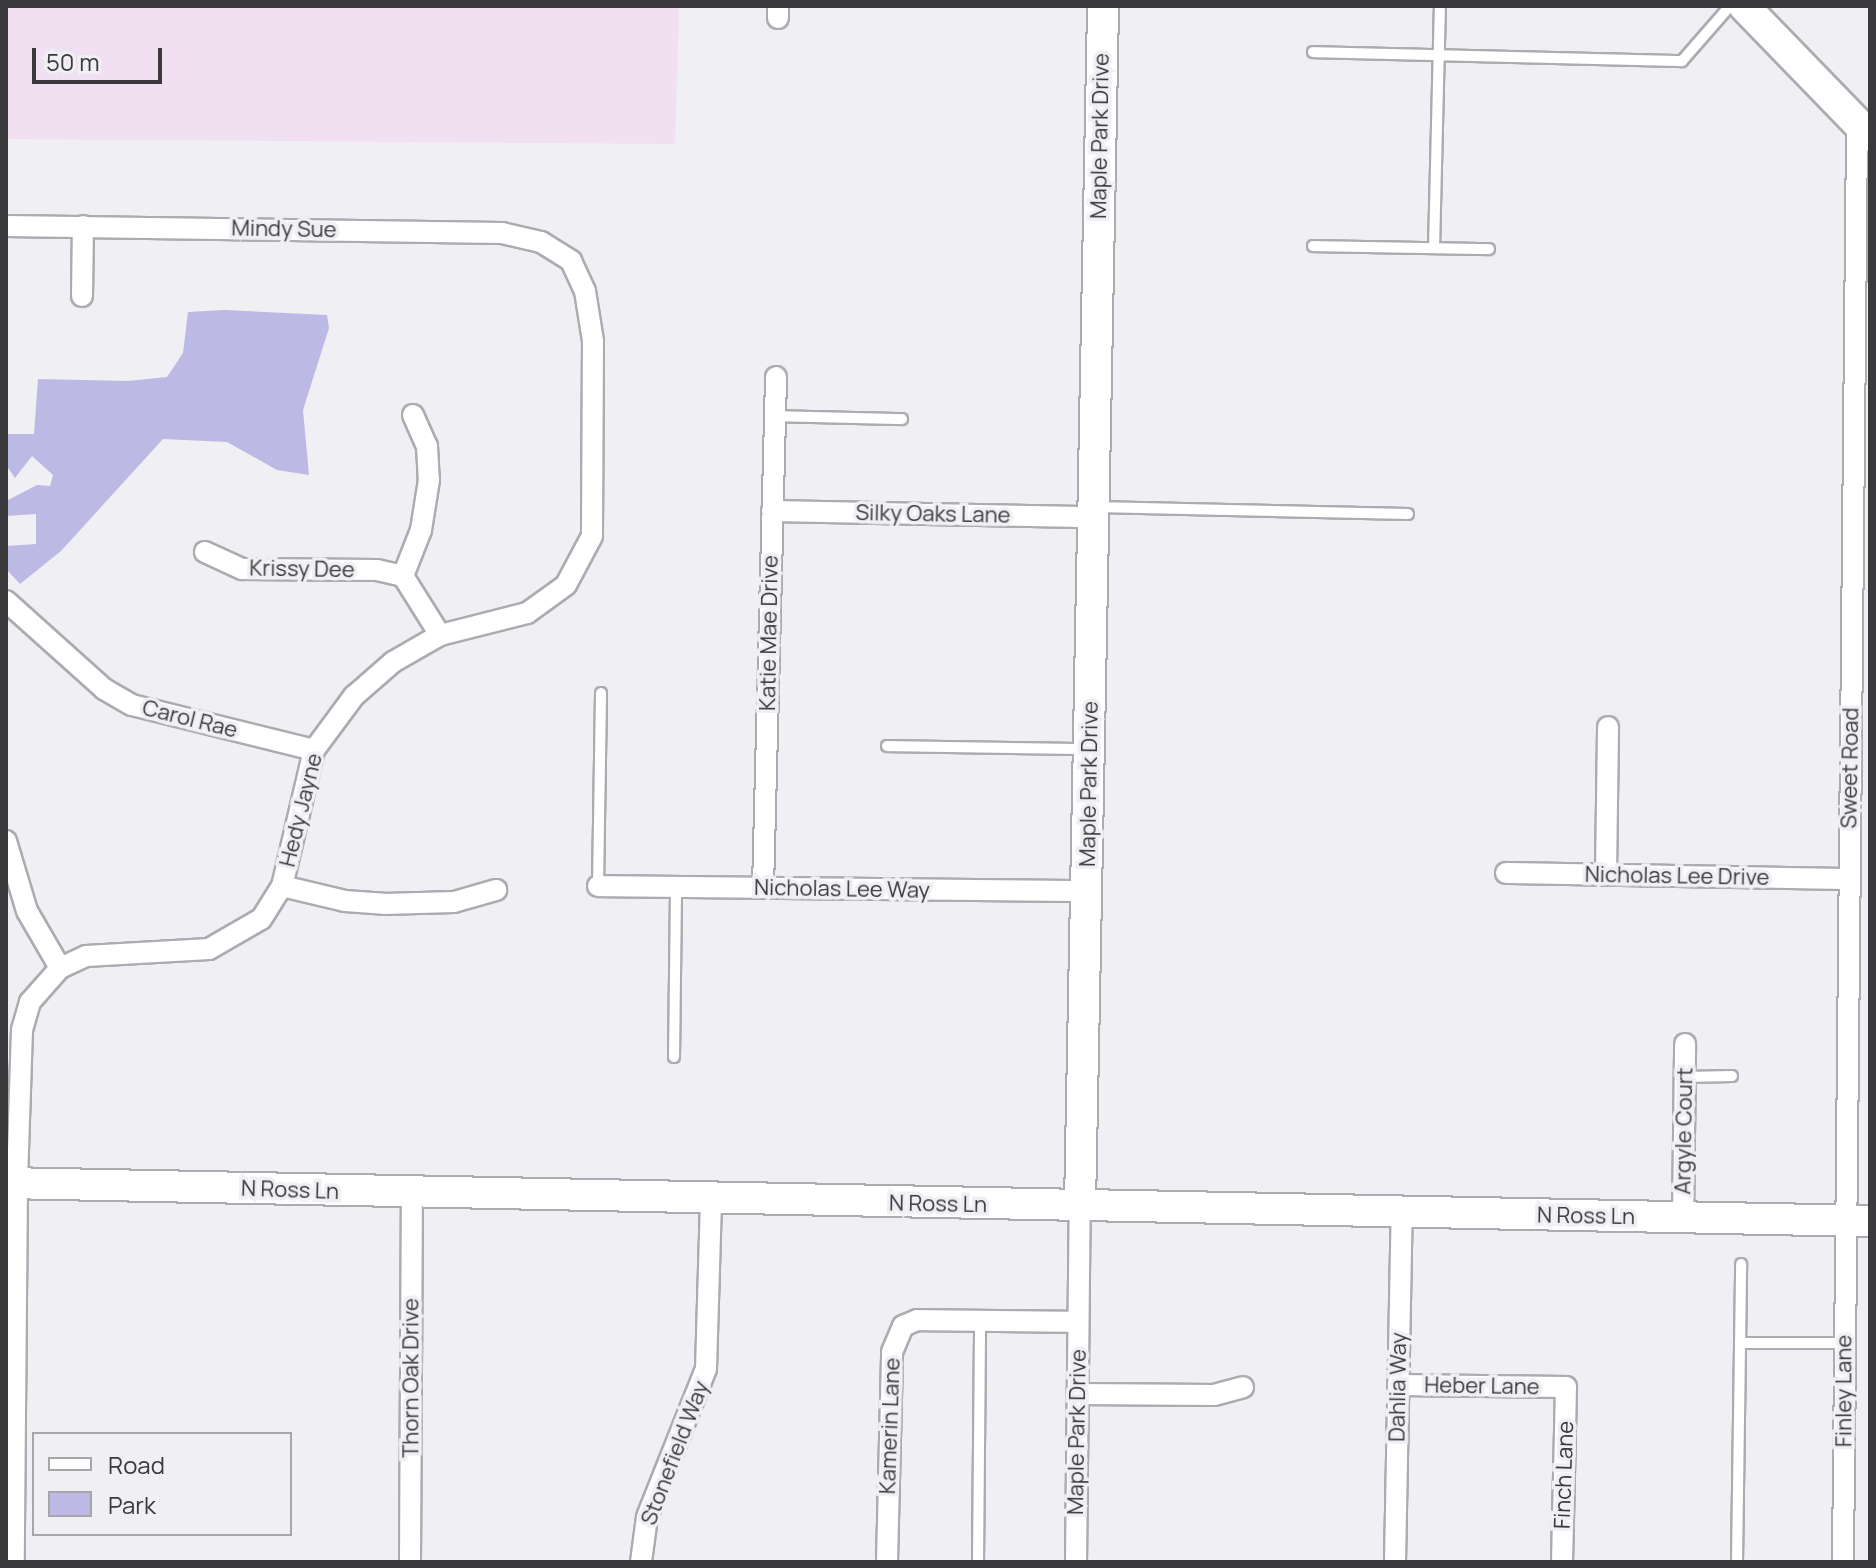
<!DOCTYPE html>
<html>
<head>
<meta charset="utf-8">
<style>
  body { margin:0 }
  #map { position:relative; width:1876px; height:1568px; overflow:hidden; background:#efeff4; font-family:Manrope,sans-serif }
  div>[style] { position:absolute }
  .industrial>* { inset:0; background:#f0e0f2 }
  .green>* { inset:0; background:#bcb9e5 }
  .roads { filter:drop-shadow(2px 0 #ababb0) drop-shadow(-2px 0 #ababb0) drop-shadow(0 2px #ababb0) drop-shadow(0 -2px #ababb0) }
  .lane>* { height:10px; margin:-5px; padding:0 5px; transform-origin:5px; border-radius:5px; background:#fff }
  .street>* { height:20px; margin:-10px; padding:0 10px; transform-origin:10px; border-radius:10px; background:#fff }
  .secondary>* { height:30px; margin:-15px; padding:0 15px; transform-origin:15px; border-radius:15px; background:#fff }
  span { translate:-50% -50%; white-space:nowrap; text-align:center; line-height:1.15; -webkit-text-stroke:7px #efeff4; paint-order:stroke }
  .street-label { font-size:22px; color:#3a3a3c }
  .frame { position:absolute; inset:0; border:8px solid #3a3a3c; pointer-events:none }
  .legend { position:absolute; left:32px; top:1432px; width:260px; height:104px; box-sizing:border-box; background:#efeff4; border:2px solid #a7a7aa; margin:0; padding:10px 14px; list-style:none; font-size:24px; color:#3a3a3c }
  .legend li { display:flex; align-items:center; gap:16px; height:40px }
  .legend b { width:40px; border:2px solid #a7a7aa }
  .scale { position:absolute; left:32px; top:48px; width:130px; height:36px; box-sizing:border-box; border:4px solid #3a3a3c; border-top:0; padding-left:10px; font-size:24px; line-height:28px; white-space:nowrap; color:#3a3a3c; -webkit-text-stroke:6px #efeff4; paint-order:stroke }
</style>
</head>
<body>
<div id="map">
  <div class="industrial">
    <div style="clip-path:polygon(6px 6px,679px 6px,675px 144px,6px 139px)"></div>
  </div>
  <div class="green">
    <div style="clip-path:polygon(225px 310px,327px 315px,329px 328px,303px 410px,309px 475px,277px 470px,227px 442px,163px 439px,61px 551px,20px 584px,6px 569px,6px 546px,36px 544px,36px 514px,6px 516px,6px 501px,37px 485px,50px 486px,53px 475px,32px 456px,15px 478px,6px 465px,6px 434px,34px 434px,38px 379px,128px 381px,167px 377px,183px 353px,188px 312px)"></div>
  </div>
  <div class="roads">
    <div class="lane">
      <div style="left:1313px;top:52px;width:369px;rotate:1.4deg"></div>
      <div style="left:1682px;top:61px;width:73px;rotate:-48.9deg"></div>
      <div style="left:1313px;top:246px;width:176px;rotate:1deg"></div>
      <div style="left:1434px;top:248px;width:242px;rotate:-88.6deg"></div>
      <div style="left:775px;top:416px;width:127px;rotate:1.4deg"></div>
      <div style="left:1096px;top:507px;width:312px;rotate:1.3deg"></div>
      <div style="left:887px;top:746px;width:201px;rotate:0.9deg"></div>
      <div style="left:598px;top:886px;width:193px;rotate:-89.1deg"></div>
      <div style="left:674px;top:1057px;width:170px;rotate:-89.3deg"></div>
      <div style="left:1685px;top:1077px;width:47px;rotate:-1.2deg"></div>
      <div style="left:1740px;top:1343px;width:104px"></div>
      <div style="left:978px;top:1562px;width:242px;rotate:-89.5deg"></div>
      <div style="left:1737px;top:1562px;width:298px;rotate:-89.2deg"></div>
    </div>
    <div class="street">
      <div style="left:778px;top:18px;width:12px;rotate:-90deg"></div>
      <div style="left:6px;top:226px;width:496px;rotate:0.8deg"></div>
      <div style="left:502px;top:233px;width:40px;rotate:13deg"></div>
      <div style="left:541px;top:242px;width:36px;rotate:32deg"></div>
      <div style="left:571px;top:261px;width:33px;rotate:65deg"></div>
      <div style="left:585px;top:291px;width:51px;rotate:80.9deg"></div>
      <div style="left:593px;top:341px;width:195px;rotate:90.3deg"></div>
      <div style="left:592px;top:536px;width:55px;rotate:118deg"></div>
      <div style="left:566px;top:585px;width:48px;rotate:144.3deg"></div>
      <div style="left:527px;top:613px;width:90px;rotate:165.8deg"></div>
      <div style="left:440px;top:635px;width:54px;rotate:150.1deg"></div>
      <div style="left:393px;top:662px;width:52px;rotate:138.9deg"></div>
      <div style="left:354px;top:696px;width:67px;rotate:126.5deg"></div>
      <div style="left:314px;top:750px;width:140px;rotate:103.2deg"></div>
      <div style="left:282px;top:886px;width:39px;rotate:122deg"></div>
      <div style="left:261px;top:919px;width:60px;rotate:150deg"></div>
      <div style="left:209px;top:949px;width:123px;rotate:176.7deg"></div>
      <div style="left:86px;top:956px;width:29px;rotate:155deg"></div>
      <div style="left:60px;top:968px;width:45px;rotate:131.4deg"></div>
      <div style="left:30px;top:1002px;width:29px;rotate:106deg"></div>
      <div style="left:22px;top:1030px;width:154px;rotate:91.9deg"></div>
      <div style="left:17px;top:1184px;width:378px;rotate:90.5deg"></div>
      <div style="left:82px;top:296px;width:70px;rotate:-89.2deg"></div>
      <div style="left:413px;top:415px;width:34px;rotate:66deg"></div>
      <div style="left:427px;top:446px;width:34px;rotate:87deg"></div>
      <div style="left:429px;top:480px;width:51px;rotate:99.1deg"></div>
      <div style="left:421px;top:530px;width:49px;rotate:111.4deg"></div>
      <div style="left:403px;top:576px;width:70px;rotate:57.9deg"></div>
      <div style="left:772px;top:511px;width:322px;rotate:1.1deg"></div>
      <div style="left:205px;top:552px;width:41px;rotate:24.7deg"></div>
      <div style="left:242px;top:569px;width:135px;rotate:0.4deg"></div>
      <div style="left:377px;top:570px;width:27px;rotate:13deg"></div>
      <div style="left:6px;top:601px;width:132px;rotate:41.9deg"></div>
      <div style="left:104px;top:689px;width:32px;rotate:30deg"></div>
      <div style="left:132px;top:705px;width:187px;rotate:13.9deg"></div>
      <div style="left:6px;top:841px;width:73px;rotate:73.3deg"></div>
      <div style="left:27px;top:911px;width:66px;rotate:59.9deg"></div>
      <div style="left:1506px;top:873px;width:342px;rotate:1deg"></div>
      <div style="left:1606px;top:874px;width:147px;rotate:-89.2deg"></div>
      <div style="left:282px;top:886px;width:65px;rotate:13.4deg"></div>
      <div style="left:345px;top:901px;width:39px;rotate:4deg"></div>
      <div style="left:384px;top:904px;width:70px;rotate:-1.6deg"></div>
      <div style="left:454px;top:902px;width:44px;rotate:-15.9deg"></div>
      <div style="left:598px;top:886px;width:488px;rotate:0.6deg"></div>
      <div style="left:763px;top:888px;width:511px;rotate:-88.54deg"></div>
      <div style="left:1683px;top:1218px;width:174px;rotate:-89.3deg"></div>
      <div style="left:1398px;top:1385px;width:168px;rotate:0.7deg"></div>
      <div style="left:1566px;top:1387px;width:175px;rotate:91.3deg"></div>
      <div style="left:1077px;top:1394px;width:137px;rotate:0.4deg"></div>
      <div style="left:1214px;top:1395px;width:30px;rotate:-15deg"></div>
      <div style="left:410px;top:1562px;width:369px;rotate:-89.7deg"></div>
      <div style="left:641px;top:1562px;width:45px;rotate:-82.4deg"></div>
      <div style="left:647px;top:1517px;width:159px;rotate:-68.3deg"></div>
      <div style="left:706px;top:1369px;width:170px;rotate:-88.3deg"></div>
      <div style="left:887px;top:1562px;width:210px;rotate:-88.6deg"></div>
      <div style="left:892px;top:1352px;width:28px;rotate:-67deg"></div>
      <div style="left:903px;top:1326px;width:15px;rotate:-23deg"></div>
      <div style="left:917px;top:1320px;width:161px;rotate:0.7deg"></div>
      <div style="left:1076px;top:1562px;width:356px;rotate:-89.4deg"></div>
      <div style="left:1395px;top:1562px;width:349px;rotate:-88.9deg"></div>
      <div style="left:1843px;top:1562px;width:1440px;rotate:-89.44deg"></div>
    </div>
    <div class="secondary">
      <div style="left:1744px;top:6px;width:181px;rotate:45.9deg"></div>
      <div style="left:6px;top:1183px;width:1864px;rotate:1.17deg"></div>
      <div style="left:1080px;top:1206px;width:1200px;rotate:-88.9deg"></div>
    </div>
  </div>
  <div class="street-label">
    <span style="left:1100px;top:136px;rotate:-89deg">Maple Park Drive</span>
    <span style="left:284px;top:229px;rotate:1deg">Mindy Sue</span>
    <span style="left:933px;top:514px;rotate:1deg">Silky Oaks Lane</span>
    <span style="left:302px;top:569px;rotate:1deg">Krissy Dee</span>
    <span style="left:769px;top:633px;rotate:-89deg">Katie Mae Drive</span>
    <span style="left:190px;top:719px;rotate:14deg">Carol Rae</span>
    <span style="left:1850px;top:768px;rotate:-89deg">Sweet Road</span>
    <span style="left:1089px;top:784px;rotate:-89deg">Maple Park Drive</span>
    <span style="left:301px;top:810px;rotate:-76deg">Hedy Jayne</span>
    <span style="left:1677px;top:876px;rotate:1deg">Nicholas Lee Drive</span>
    <span style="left:842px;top:889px;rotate:1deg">Nicholas Lee Way</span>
    <span style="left:1684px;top:1131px;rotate:-89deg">Argyle Court</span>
    <span style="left:290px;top:1190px;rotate:2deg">N Ross Ln</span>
    <span style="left:938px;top:1204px;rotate:1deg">N Ross Ln</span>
    <span style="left:1586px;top:1216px;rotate:1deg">N Ross Ln</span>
    <span style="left:411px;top:1378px;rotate:-90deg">Thorn Oak Drive</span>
    <span style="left:1482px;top:1386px;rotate:1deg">Heber Lane</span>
    <span style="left:1398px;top:1387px;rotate:-89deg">Dahlia Way</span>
    <span style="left:1844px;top:1391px;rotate:-90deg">Finley Lane</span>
    <span style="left:890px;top:1426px;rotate:-88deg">Kamerin Lane</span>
    <span style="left:1077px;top:1432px;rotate:-89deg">Maple Park Drive</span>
    <span style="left:675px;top:1453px;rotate:-69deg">Stonefield Way</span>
    <span style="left:1564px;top:1475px;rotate:-88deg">Finch Lane</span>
  </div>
  <div class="frame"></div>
  <ul class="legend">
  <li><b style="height:10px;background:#fff"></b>Road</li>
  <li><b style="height:22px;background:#bcb9e5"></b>Park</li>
  </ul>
  <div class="scale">50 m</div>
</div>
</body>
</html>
